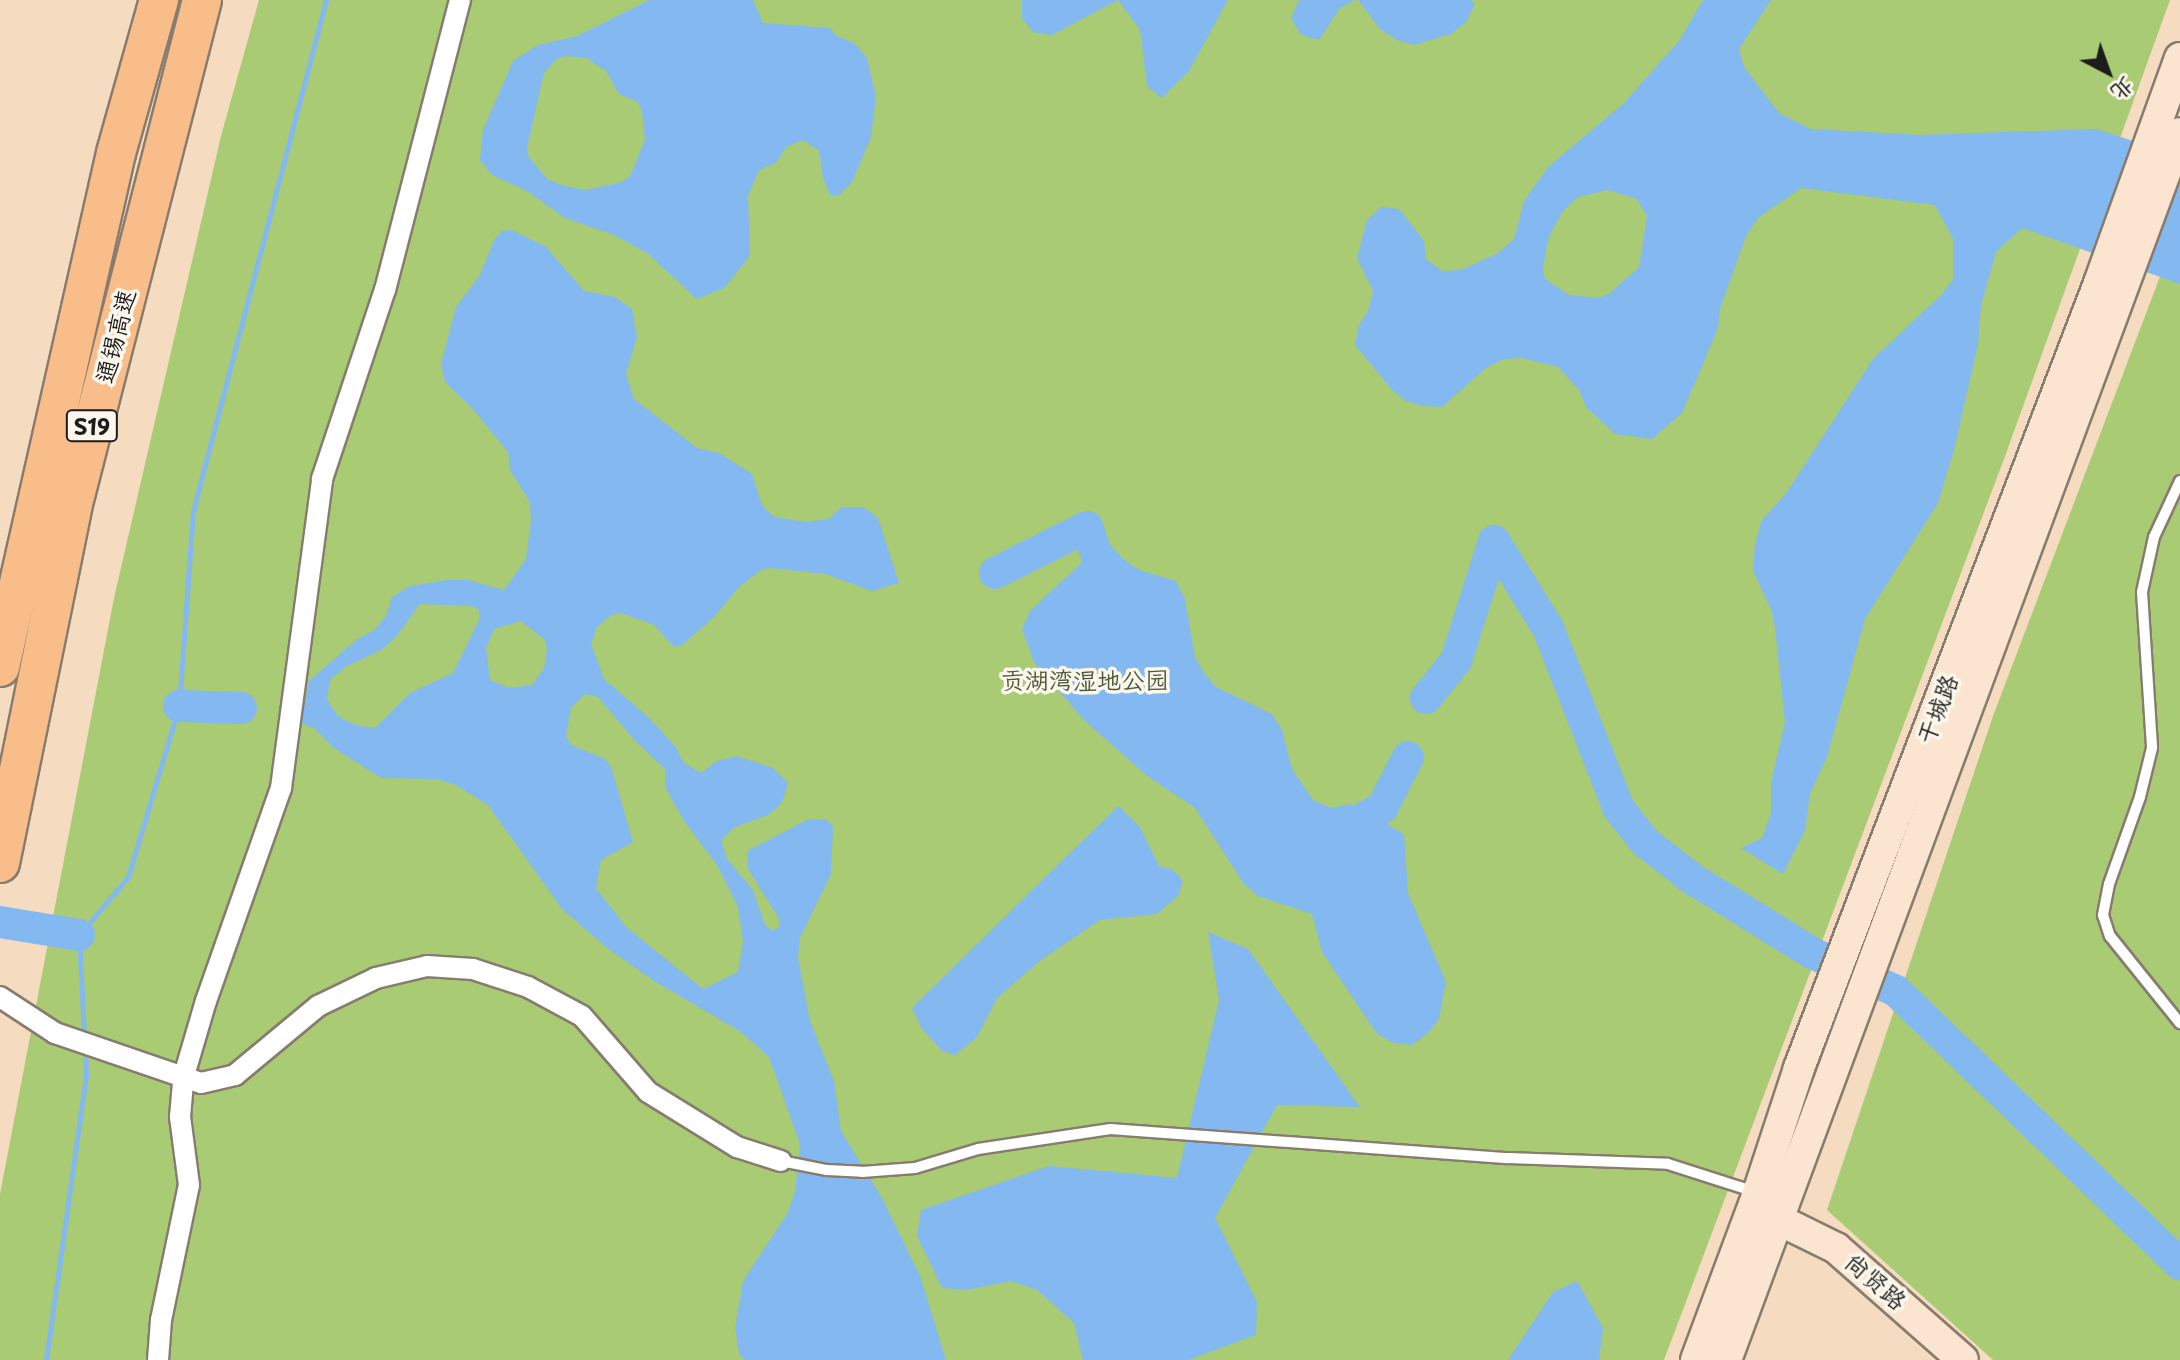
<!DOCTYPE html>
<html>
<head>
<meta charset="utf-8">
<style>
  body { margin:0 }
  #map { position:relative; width:2180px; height:1360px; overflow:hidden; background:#f5dcc1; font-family:"Playpen Sans","LXGW WenKai TC",sans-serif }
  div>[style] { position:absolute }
  .green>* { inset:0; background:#a9cb74 }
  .water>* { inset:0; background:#83b8f1 }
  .stream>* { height:5px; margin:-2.5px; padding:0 2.5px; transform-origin:2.5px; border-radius:2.5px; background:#83b8f1 }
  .river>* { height:32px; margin:-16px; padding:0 16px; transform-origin:16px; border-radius:16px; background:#83b8f1 }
  .roads { filter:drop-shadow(2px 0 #887c6e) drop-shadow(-2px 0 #887c6e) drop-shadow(0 2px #887c6e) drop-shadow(0 -2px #887c6e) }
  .lane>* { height:10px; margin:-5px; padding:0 5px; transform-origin:5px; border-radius:5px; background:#fff }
  .street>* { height:20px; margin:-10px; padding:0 10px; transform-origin:10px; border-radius:10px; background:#fff }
  .secondary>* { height:30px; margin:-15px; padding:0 15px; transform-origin:15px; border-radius:15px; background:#fce5d0 }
  .highway>* { height:38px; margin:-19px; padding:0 19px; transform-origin:19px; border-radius:19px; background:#f8bd89 }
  span { translate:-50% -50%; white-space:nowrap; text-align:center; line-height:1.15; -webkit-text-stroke:7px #fbf7ec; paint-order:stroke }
  .shield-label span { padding:2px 6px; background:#fbf7ec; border:2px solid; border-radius:6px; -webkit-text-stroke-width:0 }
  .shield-label { font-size:22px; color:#1c1c1c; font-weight:700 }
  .street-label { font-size:24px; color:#1c1c1c }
  .park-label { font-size:24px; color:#4d593b }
  .north { position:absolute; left:2068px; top:32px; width:80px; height:80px; -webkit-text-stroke:6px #fbf7ec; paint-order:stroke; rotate:139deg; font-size:22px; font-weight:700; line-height:32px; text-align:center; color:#1c1c1c }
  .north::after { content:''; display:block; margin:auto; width:28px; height:36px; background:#1c1c1c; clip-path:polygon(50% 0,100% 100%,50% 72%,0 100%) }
</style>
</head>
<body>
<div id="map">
  <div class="green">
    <div style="clip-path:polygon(259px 0,2170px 0,2004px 459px,1664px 1360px,0 1360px,0 1194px,114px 598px,221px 136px)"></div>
    <div style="clip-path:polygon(2180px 224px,2180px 1360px,1993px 1360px,1827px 1210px,1993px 716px)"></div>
  </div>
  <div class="water">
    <div style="clip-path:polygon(evenodd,649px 0,753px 0,763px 23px,830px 28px,837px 36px,854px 43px,867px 58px,876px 97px,871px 137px,852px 182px,839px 195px,830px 195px,823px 178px,819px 151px,803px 140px,786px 147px,776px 163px,759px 170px,748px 196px,750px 256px,724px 288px,697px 299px,647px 253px,614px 235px,565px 218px,527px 191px,492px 175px,480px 160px,483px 130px,513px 61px,538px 45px,577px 36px,649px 0,567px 56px,586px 58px,606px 71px,619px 94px,638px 102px,642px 111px,645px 140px,630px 176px,622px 182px,586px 190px,565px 186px,547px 179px,529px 157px,527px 148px,544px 73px,557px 59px,567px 56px)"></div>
    <div style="clip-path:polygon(1022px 0,1228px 0,1189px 71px,1162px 98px,1147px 86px,1140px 30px,1118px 0,1052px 35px,1033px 32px,1022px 18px)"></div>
    <div style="clip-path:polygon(1299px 0,1355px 0,1340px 8px,1319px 40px,1301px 35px,1291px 18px)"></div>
    <div style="clip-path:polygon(1358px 0,1471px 0,1475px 4px,1466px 22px,1451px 34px,1414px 45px,1397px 40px,1380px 29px)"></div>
    <div style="clip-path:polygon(evenodd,1703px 0,1771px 0,1739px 49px,1744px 67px,1779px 113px,1811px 129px,1919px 135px,2096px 129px,2180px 156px,2180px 284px,2022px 228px,1996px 252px,1981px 306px,1978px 344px,1955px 446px,1938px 503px,1865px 619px,1827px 757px,1810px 794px,1805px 830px,1783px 874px,1741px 848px,1762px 838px,1771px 813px,1771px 782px,1785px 722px,1775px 628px,1771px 609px,1753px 571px,1755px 543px,1762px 520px,1787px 492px,1873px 359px,1942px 294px,1953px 279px,1953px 239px,1935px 205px,1801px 188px,1759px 217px,1746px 236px,1720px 309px,1718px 328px,1682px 413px,1652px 439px,1615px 434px,1586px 407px,1579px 390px,1558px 367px,1522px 358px,1504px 359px,1486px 368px,1442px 407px,1424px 406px,1406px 401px,1392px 390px,1355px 345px,1358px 327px,1369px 309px,1373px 291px,1357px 258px,1367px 220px,1381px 207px,1399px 209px,1424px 241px,1426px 259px,1442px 271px,1461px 270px,1498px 253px,1514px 239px,1524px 201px,1548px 167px,1624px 103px,1679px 41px,1703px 0,1608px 190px,1637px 199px,1647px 216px,1639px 267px,1609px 294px,1598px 298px,1569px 295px,1545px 279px,1543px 269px,1548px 239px,1562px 212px,1578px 197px,1608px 190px)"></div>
    <div style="clip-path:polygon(evenodd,511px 230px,545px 246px,584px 291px,615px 297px,632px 309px,637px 337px,626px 374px,634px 399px,697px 448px,719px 453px,752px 474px,761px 503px,767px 511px,775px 517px,806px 522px,828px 519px,842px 507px,863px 507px,878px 518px,899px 583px,872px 591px,825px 574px,770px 568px,761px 570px,739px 587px,713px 618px,682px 645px,674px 647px,654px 625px,621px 613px,611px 615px,597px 627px,591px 644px,604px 679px,648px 717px,675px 746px,684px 763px,701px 773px,717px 761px,736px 756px,773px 768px,788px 783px,782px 803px,768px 815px,735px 827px,721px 840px,727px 859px,753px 890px,765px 925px,772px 931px,780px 926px,778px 917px,748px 869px,747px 851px,807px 820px,826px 819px,833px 826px,831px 874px,800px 938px,798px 957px,810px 1021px,834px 1081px,841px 1131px,882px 1198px,920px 1276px,946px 1360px,745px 1360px,739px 1353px,735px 1328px,743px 1281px,787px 1214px,795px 1192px,800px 1144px,769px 1057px,741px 1032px,654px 981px,606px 947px,562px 909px,488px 805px,456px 785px,437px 779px,381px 778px,334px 748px,314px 728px,301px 723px,309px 681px,356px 640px,374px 630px,386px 616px,392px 597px,410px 586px,448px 580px,468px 580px,504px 590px,526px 559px,531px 520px,530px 502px,510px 470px,508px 452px,472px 408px,445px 382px,441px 364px,456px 307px,480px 275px,495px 238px,502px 231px,511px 230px,420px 604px,471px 606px,479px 610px,479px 620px,453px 673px,410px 693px,375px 728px,355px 725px,338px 716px,327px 700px,330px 680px,345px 667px,381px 650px,396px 637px,420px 604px,511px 230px,521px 621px,545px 640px,547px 649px,544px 668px,532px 685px,509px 688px,490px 680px,486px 648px,494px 629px,521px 621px,511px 230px,585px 694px,598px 697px,636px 742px,665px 769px,665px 787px,684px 821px,717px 865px,738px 907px,743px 941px,738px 972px,703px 989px,626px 927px,596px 888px,601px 860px,633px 842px,611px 767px,605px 759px,571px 745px,566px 736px,571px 708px,585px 694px)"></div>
    <div style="clip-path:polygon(1106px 540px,1123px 559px,1139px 570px,1176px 581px,1185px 599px,1195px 657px,1204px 673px,1216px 687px,1272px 714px,1282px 730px,1292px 769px,1313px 800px,1331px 808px,1350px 804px,1404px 834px,1408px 893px,1446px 982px,1439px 1019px,1428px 1033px,1412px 1045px,1394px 1043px,1377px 1034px,1322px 952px,1312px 914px,1258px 896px,1244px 884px,1195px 808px,1146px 775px,1084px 720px,1034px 662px,1022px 629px,1030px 611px)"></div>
    <div style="clip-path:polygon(1118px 806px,1140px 827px,1159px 866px,1173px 870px,1183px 881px,1178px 896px,1157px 914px,1100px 920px,1041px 960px,997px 998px,977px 1037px,955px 1055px,942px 1051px,922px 1029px,912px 1008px)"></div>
    <div style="clip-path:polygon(1208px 932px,1248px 949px,1360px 1107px,1277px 1105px,1215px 1218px,1257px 1302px,1256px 1335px,1188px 1360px,1083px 1360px,1074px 1323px,1037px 1290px,1011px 1281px,966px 1290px,942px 1288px,917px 1236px,921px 1210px,1049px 1166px,1177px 1178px,1219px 1000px)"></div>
    <div style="clip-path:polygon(1577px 1281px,1603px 1328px,1599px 1360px,1508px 1360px,1553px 1292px)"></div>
  </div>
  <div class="stream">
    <div style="left:84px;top:1036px;width:101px;rotate:-92.8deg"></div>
    <div style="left:79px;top:935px;width:76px;rotate:-49.8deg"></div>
    <div style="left:128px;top:877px;width:178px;rotate:-73.4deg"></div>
    <div style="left:179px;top:706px;width:196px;rotate:-85.9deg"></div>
    <div style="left:193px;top:511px;width:528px;rotate:-75.41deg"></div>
    <div style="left:46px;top:1360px;width:287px;rotate:-82deg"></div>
    <div style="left:86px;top:1076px;width:26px;rotate:-92deg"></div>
  </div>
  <div class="river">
    <div style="left:995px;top:573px;width:103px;rotate:-26.6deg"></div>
    <div style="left:1087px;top:527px;width:67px;rotate:70.8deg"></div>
    <div style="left:1426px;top:698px;width:48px;rotate:-51deg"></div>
    <div style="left:1456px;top:661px;width:126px;rotate:-72.4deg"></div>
    <div style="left:1494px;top:541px;width:102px;rotate:58.2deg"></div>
    <div style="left:1548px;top:628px;width:194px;rotate:68.6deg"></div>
    <div style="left:1619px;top:809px;width:42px;rotate:51.8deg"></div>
    <div style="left:1645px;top:842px;width:58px;rotate:38deg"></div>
    <div style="left:1691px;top:878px;width:142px;rotate:31.8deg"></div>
    <div style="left:1812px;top:953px;width:92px;rotate:24.3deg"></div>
    <div style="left:1896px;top:991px;width:394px;rotate:43.9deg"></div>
    <div style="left:179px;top:706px;width:62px;rotate:1.8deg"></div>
    <div style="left:1334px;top:834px;width:55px;rotate:-28.4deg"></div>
    <div style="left:1382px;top:808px;width:57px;rotate:-63deg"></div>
    <div style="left:0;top:922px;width:80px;rotate:9.3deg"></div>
  </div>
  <div class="roads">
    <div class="lane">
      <div style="left:2180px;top:481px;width:62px;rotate:114.9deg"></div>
      <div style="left:2154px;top:537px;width:56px;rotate:102.3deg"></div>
      <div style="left:2142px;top:592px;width:156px;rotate:86.3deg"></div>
      <div style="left:2152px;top:748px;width:50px;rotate:103.8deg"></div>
      <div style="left:2140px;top:797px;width:92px;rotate:109.6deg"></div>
      <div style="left:2109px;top:884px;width:32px;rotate:101deg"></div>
      <div style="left:2103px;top:915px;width:22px;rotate:72deg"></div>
      <div style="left:2110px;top:936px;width:112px;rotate:51.2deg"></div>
      <div style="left:781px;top:1161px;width:47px;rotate:11.1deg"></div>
      <div style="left:827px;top:1170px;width:35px;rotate:3deg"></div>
      <div style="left:862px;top:1172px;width:53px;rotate:-4.3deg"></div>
      <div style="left:915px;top:1168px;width:66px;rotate:-16.8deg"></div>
      <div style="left:978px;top:1149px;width:134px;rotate:-8.6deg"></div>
      <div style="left:1110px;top:1129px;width:399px;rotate:4.2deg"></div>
      <div style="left:1508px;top:1158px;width:160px;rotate:2.1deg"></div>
      <div style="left:1668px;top:1164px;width:91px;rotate:17.8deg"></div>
    </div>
    <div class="street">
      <div style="left:0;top:997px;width:66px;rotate:33.2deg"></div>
      <div style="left:55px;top:1033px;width:154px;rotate:18.9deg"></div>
      <div style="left:201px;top:1083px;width:35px;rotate:-13deg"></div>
      <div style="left:235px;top:1075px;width:108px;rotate:-39.7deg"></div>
      <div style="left:318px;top:1006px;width:64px;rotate:-25.8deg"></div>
      <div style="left:376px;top:978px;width:52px;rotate:-13.2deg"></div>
      <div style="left:427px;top:966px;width:46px;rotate:3.7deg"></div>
      <div style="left:473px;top:969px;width:58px;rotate:18.1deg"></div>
      <div style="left:528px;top:987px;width:61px;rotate:28.2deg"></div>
      <div style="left:582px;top:1016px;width:101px;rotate:49deg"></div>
      <div style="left:648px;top:1092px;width:105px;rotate:31.7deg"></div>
      <div style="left:737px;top:1147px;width:46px;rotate:17.7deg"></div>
      <div style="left:158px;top:1360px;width:40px;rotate:-85.7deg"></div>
      <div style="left:161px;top:1320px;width:138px;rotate:-78.3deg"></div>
      <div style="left:189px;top:1185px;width:69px;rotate:-97.5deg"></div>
      <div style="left:180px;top:1117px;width:38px;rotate:-85deg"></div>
      <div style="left:183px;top:1079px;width:81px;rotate:-73.6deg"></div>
      <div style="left:206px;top:1001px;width:226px;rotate:-70.6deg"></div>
      <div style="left:281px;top:788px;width:312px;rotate:-82.4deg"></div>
      <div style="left:322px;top:479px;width:199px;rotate:-71.6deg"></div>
      <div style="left:385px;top:290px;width:300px;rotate:-75.5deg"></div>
    </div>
    <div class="secondary">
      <div style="left:1777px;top:1219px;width:66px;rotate:26.2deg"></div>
      <div style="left:1836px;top:1248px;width:169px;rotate:41.4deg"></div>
      <div style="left:1696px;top:1360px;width:178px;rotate:-69.6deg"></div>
      <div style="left:1758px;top:1193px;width:132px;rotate:-71.8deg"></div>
      <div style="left:1799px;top:1068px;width:840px;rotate:-69.08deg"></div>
      <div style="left:2099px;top:283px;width:239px;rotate:-70.2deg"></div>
      <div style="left:1726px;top:1360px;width:1308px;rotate:-69.7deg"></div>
    </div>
    <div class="highway">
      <div style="left:0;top:667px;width:527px;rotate:-77.28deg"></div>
      <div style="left:116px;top:153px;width:159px;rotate:-74.3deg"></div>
      <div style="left:0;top:863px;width:375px;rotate:-78.5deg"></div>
      <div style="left:75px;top:496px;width:512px;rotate:-75.64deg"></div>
    </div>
  </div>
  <div class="shield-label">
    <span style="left:92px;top:426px">S19</span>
  </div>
  <div class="street-label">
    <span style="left:115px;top:336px;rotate:-76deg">通锡高速</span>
    <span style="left:1937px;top:709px;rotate:-69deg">干城路</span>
    <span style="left:1876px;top:1281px;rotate:41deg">尚贤路</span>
  </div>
  <div class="park-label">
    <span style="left:1085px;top:680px">贡湖湾湿地公园</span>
  </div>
  <div class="north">北</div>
</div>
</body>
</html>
